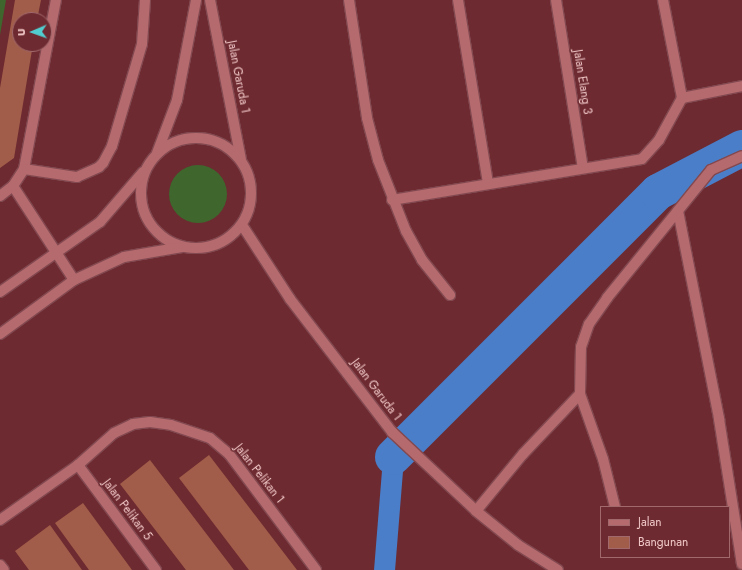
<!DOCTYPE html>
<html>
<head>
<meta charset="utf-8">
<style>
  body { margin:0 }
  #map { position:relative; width:742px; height:570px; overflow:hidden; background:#6d2a30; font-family:Jost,sans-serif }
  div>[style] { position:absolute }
  .green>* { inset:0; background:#3e662d }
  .round { border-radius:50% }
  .canal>* { height:21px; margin:-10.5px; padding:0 10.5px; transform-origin:10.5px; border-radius:10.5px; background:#4a7ec8 }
  .river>* { height:36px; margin:-18px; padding:0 18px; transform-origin:18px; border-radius:18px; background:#4a7ec8 }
  .building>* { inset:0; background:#a15d49 }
  .roads { filter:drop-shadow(1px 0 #824950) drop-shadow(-1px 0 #824950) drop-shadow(0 1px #824950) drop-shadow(0 -1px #824950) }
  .minor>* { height:10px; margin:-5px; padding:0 5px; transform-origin:5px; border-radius:5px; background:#b56a6e }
  .minor>.ring { margin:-5px; padding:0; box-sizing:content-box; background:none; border:10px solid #b56a6e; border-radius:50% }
  span { translate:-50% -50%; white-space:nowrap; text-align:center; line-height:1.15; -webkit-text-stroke:3px #6d2a30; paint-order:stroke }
  .street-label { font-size:12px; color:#f1c8c8 }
  .legend { position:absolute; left:600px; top:506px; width:130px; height:52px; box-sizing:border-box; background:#6d2a30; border:1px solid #a2696d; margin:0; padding:5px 7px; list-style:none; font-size:12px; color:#f1c8c8 }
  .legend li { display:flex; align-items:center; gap:8px; height:20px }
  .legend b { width:20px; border:1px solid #a2696d }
  .north { position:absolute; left:12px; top:12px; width:40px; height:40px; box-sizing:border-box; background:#6d2a30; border:1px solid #a2696d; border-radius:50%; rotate:268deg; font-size:11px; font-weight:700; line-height:16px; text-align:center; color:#f1c8c8 }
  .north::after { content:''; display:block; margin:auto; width:14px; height:18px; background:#52cdcf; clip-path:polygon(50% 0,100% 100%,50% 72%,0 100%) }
</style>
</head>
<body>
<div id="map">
  <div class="green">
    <div style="clip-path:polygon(0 0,6px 0,0 35px)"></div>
    <div class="round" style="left:169px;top:165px;width:58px;height:58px"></div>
  </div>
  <div class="canal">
    <div style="left:384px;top:570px;width:113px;rotate:-85.4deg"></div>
  </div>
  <div class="river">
    <div style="left:393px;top:457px;width:375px;rotate:-45deg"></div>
    <div style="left:658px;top:192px;width:95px;rotate:-27.6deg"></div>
  </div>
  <div class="building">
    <div style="clip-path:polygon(15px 0,41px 0,37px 20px,20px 20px,20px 44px,33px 44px,14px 158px,0 168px,0 88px)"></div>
    <div style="clip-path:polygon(209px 455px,297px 570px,249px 570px,179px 478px)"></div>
    <div style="clip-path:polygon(150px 460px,234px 570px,186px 570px,120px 484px)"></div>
    <div style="clip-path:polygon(83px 503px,132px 570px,89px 570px,55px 523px)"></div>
    <div style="clip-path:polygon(50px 525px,82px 570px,29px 570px,15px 551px)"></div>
  </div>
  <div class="roads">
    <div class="minor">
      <div style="left:210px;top:0;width:162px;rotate:79deg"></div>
      <div style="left:349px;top:0;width:119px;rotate:81.3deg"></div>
      <div style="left:367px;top:118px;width:43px;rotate:75.3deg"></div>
      <div style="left:378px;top:160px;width:76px;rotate:68.5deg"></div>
      <div style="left:406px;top:231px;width:33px;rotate:61deg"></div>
      <div style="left:422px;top:260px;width:45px;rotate:51.3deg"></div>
      <div style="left:458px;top:0;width:186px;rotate:80.7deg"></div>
      <div style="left:556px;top:0;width:170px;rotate:80.9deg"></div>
      <div style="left:663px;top:0;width:100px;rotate:79deg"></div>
      <div class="ring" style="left:141px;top:138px;width:100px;height:100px"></div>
      <div style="left:157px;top:153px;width:57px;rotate:-69.3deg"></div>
      <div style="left:177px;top:100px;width:102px;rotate:-79.2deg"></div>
      <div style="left:24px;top:169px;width:172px;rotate:-79.3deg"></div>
      <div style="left:13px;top:186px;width:112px;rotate:57deg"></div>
      <div style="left:0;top:196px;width:16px;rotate:-38deg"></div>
      <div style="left:13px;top:186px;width:20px;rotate:-57deg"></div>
      <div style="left:24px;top:169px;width:54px;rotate:8.6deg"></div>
      <div style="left:77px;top:177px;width:24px;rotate:-24deg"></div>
      <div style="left:99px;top:167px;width:6px;rotate:-45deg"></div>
      <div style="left:103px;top:163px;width:19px;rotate:-62deg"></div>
      <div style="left:112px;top:146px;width:106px;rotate:-73.6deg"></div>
      <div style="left:142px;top:44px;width:44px;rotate:-86.1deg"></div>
      <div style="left:392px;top:200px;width:253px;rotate:-9.3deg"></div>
      <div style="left:642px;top:159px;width:25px;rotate:-48deg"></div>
      <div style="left:659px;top:140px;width:48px;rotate:-61.3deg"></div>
      <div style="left:682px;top:98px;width:61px;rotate:-11.3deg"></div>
      <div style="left:678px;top:211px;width:212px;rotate:78.8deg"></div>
      <div style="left:719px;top:419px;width:147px;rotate:81deg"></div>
      <div style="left:242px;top:225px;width:88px;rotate:57deg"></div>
      <div style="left:290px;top:299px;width:168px;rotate:52.5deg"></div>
      <div style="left:392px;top:432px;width:115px;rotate:43.2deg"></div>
      <div style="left:476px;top:511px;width:54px;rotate:39deg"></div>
      <div style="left:518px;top:545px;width:47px;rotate:32deg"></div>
      <div style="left:0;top:292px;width:122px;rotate:-35deg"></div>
      <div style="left:100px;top:222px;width:66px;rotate:-49.3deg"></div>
      <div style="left:0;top:334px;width:92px;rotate:-36.1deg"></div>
      <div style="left:74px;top:280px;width:55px;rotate:-24.7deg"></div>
      <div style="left:124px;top:257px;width:59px;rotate:-9.8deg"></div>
      <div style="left:78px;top:465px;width:131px;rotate:53.4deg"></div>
      <div style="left:615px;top:507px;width:49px;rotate:-104deg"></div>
      <div style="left:603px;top:459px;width:69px;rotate:-109.5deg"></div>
      <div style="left:580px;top:394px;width:47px;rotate:-88.8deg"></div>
      <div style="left:581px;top:347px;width:24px;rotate:-71deg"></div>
      <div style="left:589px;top:324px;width:32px;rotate:-55deg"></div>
      <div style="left:607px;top:298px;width:165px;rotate:-50.9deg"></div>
      <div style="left:711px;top:170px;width:34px;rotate:-24deg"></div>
      <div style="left:476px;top:511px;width:74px;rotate:-50.5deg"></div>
      <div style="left:523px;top:454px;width:83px;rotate:-46.5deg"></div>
      <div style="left:0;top:520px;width:95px;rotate:-35.2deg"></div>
      <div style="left:78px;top:465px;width:48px;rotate:-41.6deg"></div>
      <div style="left:114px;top:433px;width:21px;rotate:-25deg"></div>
      <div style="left:133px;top:424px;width:17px;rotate:-7deg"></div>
      <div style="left:150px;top:422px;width:21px;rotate:8deg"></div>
      <div style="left:171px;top:425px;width:41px;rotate:18.4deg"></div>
      <div style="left:210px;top:438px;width:25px;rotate:40deg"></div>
      <div style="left:229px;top:454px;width:145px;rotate:53.1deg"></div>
      <div style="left:0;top:565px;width:6px;rotate:51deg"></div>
    </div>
  </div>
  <div class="street-label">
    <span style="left:238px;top:77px;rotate:79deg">Jalan Garuda 1</span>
    <span style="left:582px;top:82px;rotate:81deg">Jalan Elang 3</span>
    <span style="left:376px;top:390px;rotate:53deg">Jalan Garuda 1</span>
    <span style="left:259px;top:474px;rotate:52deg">Jalan Pelikan 1</span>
    <span style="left:127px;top:510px;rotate:53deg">Jalan Pelikan 5</span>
  </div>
  <ul class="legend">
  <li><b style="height:5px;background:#b56a6e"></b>Jalan</li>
  <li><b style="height:11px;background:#a15d49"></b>Bangunan</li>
  </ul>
  <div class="north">U</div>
</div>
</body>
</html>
